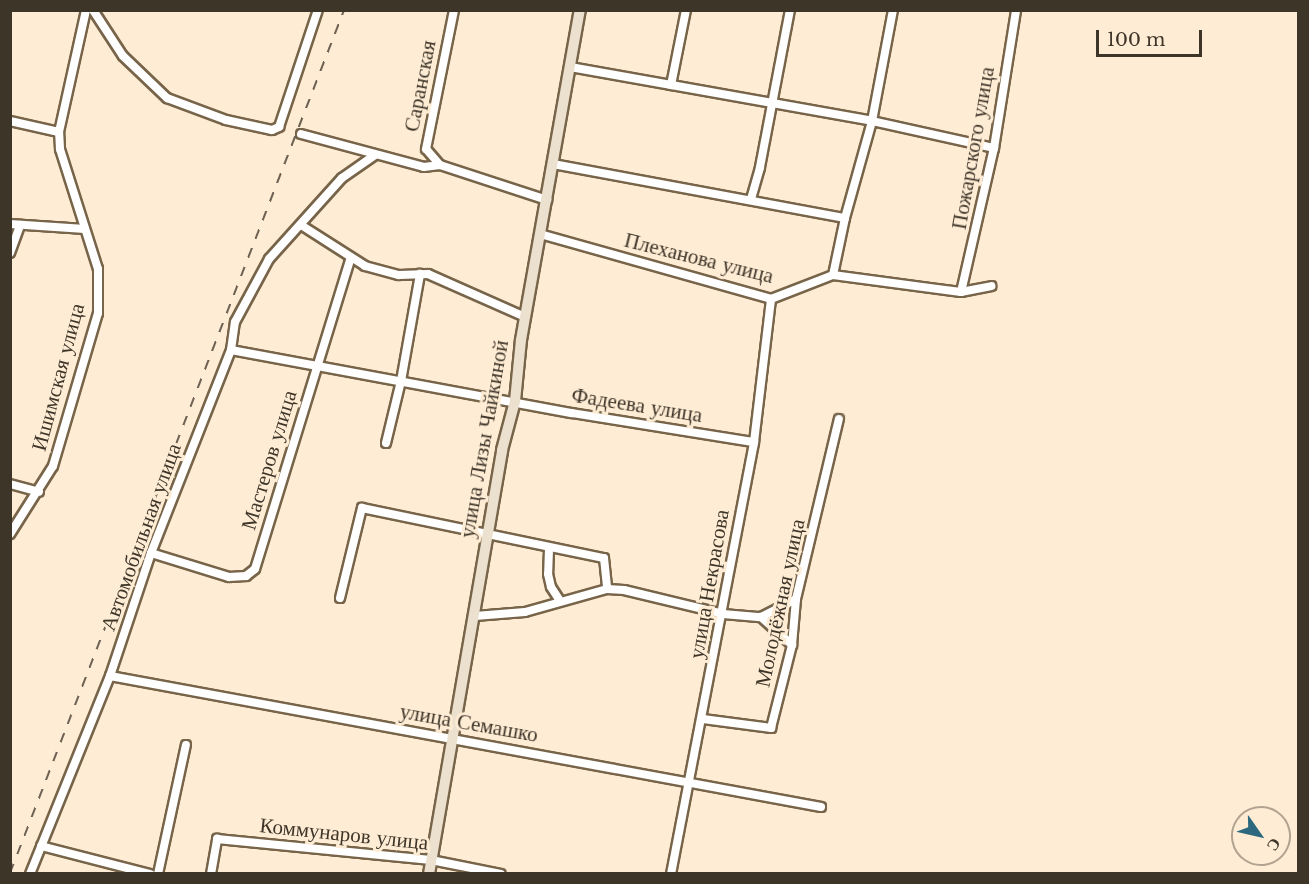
<!DOCTYPE html>
<html>
<head>
<meta charset="utf-8">
<style>
  body { margin:0 }
  #map { position:relative; width:1309px; height:884px; overflow:hidden; background:#feecd4; font-family:"Libre Baskerville",serif }
  div>[style] { position:absolute }
  .roads { filter:drop-shadow(2px 0 #776449) drop-shadow(-2px 0 #776449) drop-shadow(0 2px #776449) drop-shadow(0 -2px #776449) }
  .street>* { height:8px; margin:-4px; padding:0 4px; transform-origin:4px; border-radius:4px; background:#fff }
  .secondary>* { height:10px; margin:-5px; padding:0 5px; transform-origin:5px; border-radius:5px; background:#ece0ce }
  .rail>* { height:2px; margin-top:-1px; transform-origin:0; background:repeating-linear-gradient(90deg,#6c6152 0 10px,transparent 0 20px) }
  span { translate:-50% -50%; white-space:nowrap; text-align:center; line-height:1.15; -webkit-text-stroke:6px #feecd4; paint-order:stroke }
  .street-label { font-size:21px; color:#3e3529 }
  .frame { position:absolute; inset:0; border:12px solid #3e3529; pointer-events:none }
  .north { position:absolute; left:1231px; top:806px; width:60px; height:60px; box-sizing:border-box; background:#feecd4; border:2px solid #b1a390; border-radius:50%; rotate:124deg; font-size:16px; font-weight:700; line-height:24px; text-align:center; color:#3e3529 }
  .north::after { content:''; display:block; margin:auto; width:21px; height:27px; background:#2c697f; clip-path:polygon(50% 0,100% 100%,50% 72%,0 100%) }
  .scale { position:absolute; left:1096px; top:30px; width:106px; height:27px; box-sizing:border-box; border:3px solid #3e3529; border-top:0; padding-left:8px; font-size:18px; line-height:21px; white-space:nowrap; color:#3e3529; -webkit-text-stroke:4px #feecd4; paint-order:stroke }
</style>
</head>
<body>
<div id="map">
  <div class="roads">
    <div class="street">
      <div style="left:93px;top:10px;width:55px;rotate:56.9deg"></div>
      <div style="left:123px;top:56px;width:61px;rotate:43.7deg"></div>
      <div style="left:167px;top:98px;width:63px;rotate:20.4deg"></div>
      <div style="left:226px;top:120px;width:47px;rotate:12.3deg"></div>
      <div style="left:272px;top:130px;width:8px;rotate:-23deg"></div>
      <div style="left:279px;top:127px;width:123px;rotate:-71.6deg"></div>
      <div style="left:570px;top:67px;width:307px;rotate:10.1deg"></div>
      <div style="left:872px;top:121px;width:125px;rotate:12.5deg"></div>
      <div style="left:671px;top:85px;width:76px;rotate:-78.7deg"></div>
      <div style="left:10px;top:121px;width:50px;rotate:12.7deg"></div>
      <div style="left:301px;top:134px;width:127px;rotate:15deg"></div>
      <div style="left:424px;top:167px;width:16px;rotate:-7deg"></div>
      <div style="left:440px;top:165px;width:113px;rotate:18.1deg"></div>
      <div style="left:553px;top:164px;width:297px;rotate:10.5deg"></div>
      <div style="left:440px;top:165px;width:21px;rotate:-131deg"></div>
      <div style="left:426px;top:149px;width:142px;rotate:-78.6deg"></div>
      <div style="left:751px;top:199px;width:33px;rotate:-74deg"></div>
      <div style="left:760px;top:167px;width:160px;rotate:-79.2deg"></div>
      <div style="left:10px;top:224px;width:75px;rotate:3.8deg"></div>
      <div style="left:301px;top:225px;width:76px;rotate:32.6deg"></div>
      <div style="left:365px;top:266px;width:35px;rotate:15deg"></div>
      <div style="left:399px;top:275px;width:29px;rotate:-2deg"></div>
      <div style="left:428px;top:274px;width:106px;rotate:23.9deg"></div>
      <div style="left:540px;top:234px;width:240px;rotate:15.7deg"></div>
      <div style="left:771px;top:299px;width:66px;rotate:-21.2deg"></div>
      <div style="left:833px;top:275px;width:129px;rotate:7.6deg"></div>
      <div style="left:961px;top:292px;width:31px;rotate:-11deg"></div>
      <div style="left:10px;top:253px;width:30px;rotate:-70deg"></div>
      <div style="left:833px;top:275px;width:58px;rotate:-78.1deg"></div>
      <div style="left:845px;top:218px;width:101px;rotate:-74.4deg"></div>
      <div style="left:872px;top:121px;width:113px;rotate:-79.3deg"></div>
      <div style="left:961px;top:292px;width:148px;rotate:-77.1deg"></div>
      <div style="left:994px;top:148px;width:140px;rotate:-80.9deg"></div>
      <div style="left:231px;top:350px;width:347px;rotate:10.5deg"></div>
      <div style="left:572px;top:413px;width:184px;rotate:9.1deg"></div>
      <div style="left:386px;top:443px;width:64px;rotate:-76.4deg"></div>
      <div style="left:401px;top:381px;width:109px;rotate:-79.9deg"></div>
      <div style="left:10px;top:484px;width:30px;rotate:15deg"></div>
      <div style="left:10px;top:534px;width:80px;rotate:-57.7deg"></div>
      <div style="left:53px;top:466px;width:159px;rotate:-73.6deg"></div>
      <div style="left:98px;top:313px;width:44px;rotate:-90deg"></div>
      <div style="left:98px;top:269px;width:126px;rotate:-107.6deg"></div>
      <div style="left:60px;top:149px;width:17px;rotate:-93deg"></div>
      <div style="left:59px;top:132px;width:125px;rotate:-77.5deg"></div>
      <div style="left:549px;top:549px;width:25px;rotate:92deg"></div>
      <div style="left:548px;top:574px;width:13px;rotate:77deg"></div>
      <div style="left:551px;top:587px;width:17px;rotate:57deg"></div>
      <div style="left:151px;top:553px;width:82px;rotate:17.1deg"></div>
      <div style="left:229px;top:577px;width:17px;rotate:-3deg"></div>
      <div style="left:246px;top:576px;width:11px;rotate:-38deg"></div>
      <div style="left:255px;top:569px;width:326px;rotate:-72.9deg"></div>
      <div style="left:340px;top:598px;width:93px;rotate:-76.3deg"></div>
      <div style="left:362px;top:508px;width:247px;rotate:11.7deg"></div>
      <div style="left:604px;top:558px;width:31px;rotate:84deg"></div>
      <div style="left:475px;top:616px;width:50px;rotate:-4.6deg"></div>
      <div style="left:525px;top:612px;width:85px;rotate:-15.7deg"></div>
      <div style="left:607px;top:589px;width:17px;rotate:3deg"></div>
      <div style="left:624px;top:590px;width:102px;rotate:13.6deg"></div>
      <div style="left:723px;top:614px;width:38px;rotate:5deg"></div>
      <div style="left:761px;top:617px;width:39px;rotate:-27deg"></div>
      <div style="left:761px;top:617px;width:42px;rotate:42.1deg"></div>
      <div style="left:110px;top:676px;width:723px;rotate:10.44deg"></div>
      <div style="left:703px;top:719px;width:69px;rotate:7.5deg"></div>
      <div style="left:771px;top:728px;width:86px;rotate:-75.8deg"></div>
      <div style="left:792px;top:645px;width:46px;rotate:-85deg"></div>
      <div style="left:796px;top:599px;width:185px;rotate:-76.6deg"></div>
      <div style="left:41px;top:846px;width:113px;rotate:14.4deg"></div>
      <div style="left:30px;top:874px;width:214px;rotate:-68deg"></div>
      <div style="left:110px;top:676px;width:130px;rotate:-71.6deg"></div>
      <div style="left:151px;top:553px;width:218px;rotate:-68.5deg"></div>
      <div style="left:231px;top:350px;width:28px;rotate:-82deg"></div>
      <div style="left:235px;top:322px;width:72px;rotate:-61.6deg"></div>
      <div style="left:269px;top:259px;width:109px;rotate:-48deg"></div>
      <div style="left:342px;top:178px;width:40px;rotate:-34.9deg"></div>
      <div style="left:158px;top:874px;width:132px;rotate:-77.8deg"></div>
      <div style="left:211px;top:874px;width:36px;rotate:-80deg"></div>
      <div style="left:217px;top:839px;width:215px;rotate:5.6deg"></div>
      <div style="left:431px;top:860px;width:71px;rotate:11.3deg"></div>
      <div style="left:671px;top:874px;width:440px;rotate:-79.1deg"></div>
      <div style="left:754px;top:442px;width:144px;rotate:-83.2deg"></div>
    </div>
    <div class="secondary">
      <div style="left:429px;top:874px;width:430px;rotate:-80.2deg"></div>
      <div style="left:502px;top:450px;width:51px;rotate:-75.1deg"></div>
      <div style="left:515px;top:401px;width:61px;rotate:-84.4deg"></div>
      <div style="left:521px;top:340px;width:335px;rotate:-79.9deg"></div>
    </div>
  </div>
  <div class="rail">
    <div style="left:10px;top:873px;width:925px;rotate:-68.84deg"></div>
  </div>
  <div class="street-label">
    <span style="left:420px;top:86px;rotate:-79deg">Саранская</span>
    <span style="left:973px;top:148px;rotate:-80deg">Пожарского улица</span>
    <span style="left:699px;top:258px;rotate:14deg">Плеханова улица</span>
    <span style="left:58px;top:377px;rotate:-75deg">Ишимская улица</span>
    <span style="left:637px;top:405px;rotate:9deg">Фадеева улица</span>
    <span style="left:484px;top:439px;rotate:-80deg">улица Лизы Чайкиной</span>
    <span style="left:269px;top:460px;rotate:-73deg">Мастеров улица</span>
    <span style="left:141px;top:537px;rotate:-70deg">Автомобильная улица</span>
    <span style="left:709px;top:584px;rotate:-80deg">улица Некрасова</span>
    <span style="left:780px;top:603px;rotate:-78deg">Молодёжная улица</span>
    <span style="left:469px;top:723px;rotate:10deg">улица Семашко</span>
    <span style="left:344px;top:834px;rotate:6deg">Коммунаров улица</span>
  </div>
  <div class="frame"></div>
  <div class="north">С</div>
  <div class="scale">100 m</div>
</div>
</body>
</html>
